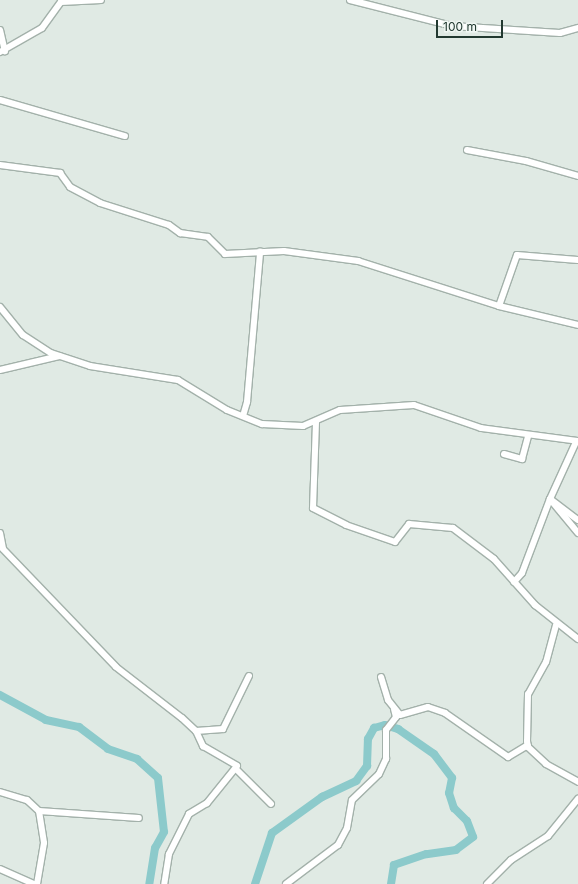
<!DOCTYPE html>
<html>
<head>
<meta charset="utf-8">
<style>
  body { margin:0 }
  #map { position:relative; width:578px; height:884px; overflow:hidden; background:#e0eae4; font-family:Inter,sans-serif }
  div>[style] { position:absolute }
  .river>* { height:8px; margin:-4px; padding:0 4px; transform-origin:4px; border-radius:4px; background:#8ccacb }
  .roads { filter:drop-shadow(1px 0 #a3b1aa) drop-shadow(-1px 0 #a3b1aa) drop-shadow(0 1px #a3b1aa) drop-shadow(0 -1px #a3b1aa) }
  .minor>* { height:6px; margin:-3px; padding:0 3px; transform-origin:3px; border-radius:3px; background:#fff }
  span { translate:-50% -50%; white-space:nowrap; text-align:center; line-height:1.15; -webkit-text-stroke:3.5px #f0f7f3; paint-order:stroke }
  .scale { position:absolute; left:436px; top:20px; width:67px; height:18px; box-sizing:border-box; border:2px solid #223930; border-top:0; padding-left:5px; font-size:12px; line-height:14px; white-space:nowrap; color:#223930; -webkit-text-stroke:3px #f0f7f3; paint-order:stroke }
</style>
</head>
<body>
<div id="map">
  <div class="river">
    <div style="left:0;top:695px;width:52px;rotate:28.5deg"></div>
    <div style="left:46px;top:720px;width:34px;rotate:12deg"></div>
    <div style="left:79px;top:727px;width:36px;rotate:37deg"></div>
    <div style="left:108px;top:749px;width:31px;rotate:19deg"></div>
    <div style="left:137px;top:759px;width:28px;rotate:42deg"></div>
    <div style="left:158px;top:778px;width:54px;rotate:83.7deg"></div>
    <div style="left:164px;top:832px;width:18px;rotate:119deg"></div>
    <div style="left:155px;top:848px;width:36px;rotate:99deg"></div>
    <div style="left:255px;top:884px;width:54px;rotate:-71.6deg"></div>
    <div style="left:272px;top:833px;width:62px;rotate:-35.8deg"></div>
    <div style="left:322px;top:797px;width:38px;rotate:-25deg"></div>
    <div style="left:356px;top:781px;width:19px;rotate:-54deg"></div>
    <div style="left:367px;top:766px;width:27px;rotate:-88deg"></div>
    <div style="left:368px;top:739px;width:13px;rotate:-61deg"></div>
    <div style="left:374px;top:728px;width:11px;rotate:-15deg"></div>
    <div style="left:385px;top:725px;width:14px;rotate:17deg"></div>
    <div style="left:398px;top:729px;width:44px;rotate:34.8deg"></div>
    <div style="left:434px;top:754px;width:30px;rotate:53deg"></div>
    <div style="left:452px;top:778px;width:15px;rotate:101deg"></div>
    <div style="left:449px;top:793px;width:16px;rotate:72deg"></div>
    <div style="left:454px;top:808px;width:18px;rotate:45deg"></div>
    <div style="left:467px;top:821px;width:17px;rotate:69deg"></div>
    <div style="left:473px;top:837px;width:21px;rotate:143deg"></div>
    <div style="left:456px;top:850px;width:30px;rotate:172deg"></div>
    <div style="left:426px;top:854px;width:34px;rotate:161deg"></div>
    <div style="left:394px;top:865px;width:19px;rotate:99deg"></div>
  </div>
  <div class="roads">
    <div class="minor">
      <div style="left:350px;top:0;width:105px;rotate:14.3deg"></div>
      <div style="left:452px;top:26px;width:108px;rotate:3.7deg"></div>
      <div style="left:560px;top:33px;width:19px;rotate:-16deg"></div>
      <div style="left:0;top:30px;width:22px;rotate:77deg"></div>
      <div style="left:0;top:52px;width:48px;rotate:-29.7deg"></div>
      <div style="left:42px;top:28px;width:32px;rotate:-54deg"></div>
      <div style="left:61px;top:2px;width:40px;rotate:-2.9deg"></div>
      <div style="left:0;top:100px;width:130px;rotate:16.1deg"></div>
      <div style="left:467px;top:150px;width:60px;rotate:10.6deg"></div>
      <div style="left:526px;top:161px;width:54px;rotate:16.1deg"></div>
      <div style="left:0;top:165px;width:61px;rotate:7.6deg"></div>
      <div style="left:60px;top:173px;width:17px;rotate:54deg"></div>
      <div style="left:70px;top:187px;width:34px;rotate:28deg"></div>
      <div style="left:100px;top:203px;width:72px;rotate:17.7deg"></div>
      <div style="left:169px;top:225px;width:14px;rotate:36deg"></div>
      <div style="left:180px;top:233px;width:28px;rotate:8deg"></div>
      <div style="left:208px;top:237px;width:24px;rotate:45deg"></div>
      <div style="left:225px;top:254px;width:59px;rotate:-2.9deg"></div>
      <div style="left:284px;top:251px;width:75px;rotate:7.7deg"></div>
      <div style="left:358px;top:261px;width:148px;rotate:17.7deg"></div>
      <div style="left:499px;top:306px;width:81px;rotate:13.5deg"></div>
      <div style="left:499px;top:306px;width:54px;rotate:-70.6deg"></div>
      <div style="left:517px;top:255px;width:61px;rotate:4.7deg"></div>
      <div style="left:0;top:307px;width:36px;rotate:51deg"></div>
      <div style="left:23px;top:335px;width:33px;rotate:33deg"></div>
      <div style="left:51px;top:353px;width:41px;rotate:18.4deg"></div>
      <div style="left:90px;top:366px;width:89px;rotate:9deg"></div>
      <div style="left:178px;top:380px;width:57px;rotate:31.5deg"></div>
      <div style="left:227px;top:410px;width:38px;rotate:22deg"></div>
      <div style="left:262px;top:424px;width:41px;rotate:2.8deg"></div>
      <div style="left:303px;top:426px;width:40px;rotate:-23.4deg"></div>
      <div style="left:340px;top:410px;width:74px;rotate:-3.9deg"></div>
      <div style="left:414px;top:405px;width:71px;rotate:18.9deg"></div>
      <div style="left:481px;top:428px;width:98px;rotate:7.6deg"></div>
      <div style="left:0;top:370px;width:61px;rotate:-13.3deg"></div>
      <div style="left:243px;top:416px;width:15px;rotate:-74deg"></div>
      <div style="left:247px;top:402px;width:151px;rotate:-85deg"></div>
      <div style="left:316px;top:422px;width:86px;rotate:92deg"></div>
      <div style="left:313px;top:508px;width:37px;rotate:27deg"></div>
      <div style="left:346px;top:525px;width:52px;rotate:19.1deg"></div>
      <div style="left:395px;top:542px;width:23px;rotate:-52deg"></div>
      <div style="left:409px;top:524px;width:44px;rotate:5.2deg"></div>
      <div style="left:453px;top:528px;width:51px;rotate:37.1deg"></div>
      <div style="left:494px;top:559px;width:62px;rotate:48.3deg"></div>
      <div style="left:535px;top:605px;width:55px;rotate:38.3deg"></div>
      <div style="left:576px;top:442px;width:63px;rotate:114.5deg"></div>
      <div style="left:550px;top:499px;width:35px;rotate:37deg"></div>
      <div style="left:504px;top:454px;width:19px;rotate:16deg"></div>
      <div style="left:522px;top:459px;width:24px;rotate:-75deg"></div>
      <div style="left:0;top:533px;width:16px;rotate:79deg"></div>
      <div style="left:3px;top:549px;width:163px;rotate:46.2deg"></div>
      <div style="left:116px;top:667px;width:83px;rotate:37.7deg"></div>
      <div style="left:182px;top:718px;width:19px;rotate:43deg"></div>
      <div style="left:196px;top:731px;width:17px;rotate:65deg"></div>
      <div style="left:203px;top:746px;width:39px;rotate:30deg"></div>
      <div style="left:237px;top:766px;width:48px;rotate:129deg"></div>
      <div style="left:207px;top:803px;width:21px;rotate:149deg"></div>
      <div style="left:189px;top:814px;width:45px;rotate:116.6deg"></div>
      <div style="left:169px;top:854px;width:30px;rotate:99deg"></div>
      <div style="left:514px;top:582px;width:12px;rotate:-48deg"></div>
      <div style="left:522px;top:573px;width:79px;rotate:-69.3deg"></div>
      <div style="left:550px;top:499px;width:44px;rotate:50.5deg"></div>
      <div style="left:556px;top:625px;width:38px;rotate:105deg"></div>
      <div style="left:546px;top:662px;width:37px;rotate:119deg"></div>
      <div style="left:528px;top:694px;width:47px;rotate:91.2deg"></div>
      <div style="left:527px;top:741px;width:6px;rotate:81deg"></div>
      <div style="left:528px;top:747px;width:25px;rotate:43deg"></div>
      <div style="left:546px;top:764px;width:37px;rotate:29deg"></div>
      <div style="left:381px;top:677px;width:24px;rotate:73deg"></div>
      <div style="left:388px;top:700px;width:19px;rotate:51deg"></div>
      <div style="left:400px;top:715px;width:29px;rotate:-16deg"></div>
      <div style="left:428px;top:707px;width:18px;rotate:19deg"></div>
      <div style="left:445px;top:713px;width:77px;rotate:34.9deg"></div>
      <div style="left:508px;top:757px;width:23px;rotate:-31deg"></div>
      <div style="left:196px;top:731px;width:27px;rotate:-4deg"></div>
      <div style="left:223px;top:729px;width:59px;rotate:-63.9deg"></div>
      <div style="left:237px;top:770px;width:48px;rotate:45deg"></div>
      <div style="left:0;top:792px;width:28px;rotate:17deg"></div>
      <div style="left:27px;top:800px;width:16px;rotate:43deg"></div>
      <div style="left:39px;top:811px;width:32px;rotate:81deg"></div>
      <div style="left:44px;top:843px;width:42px;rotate:99.7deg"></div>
      <div style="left:39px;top:811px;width:100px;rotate:4deg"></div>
      <div style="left:0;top:869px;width:37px;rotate:24deg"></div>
      <div style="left:286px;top:884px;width:65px;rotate:-36.9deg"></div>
      <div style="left:338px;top:845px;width:19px;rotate:-62deg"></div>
      <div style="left:347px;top:828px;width:28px;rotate:-80deg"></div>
      <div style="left:352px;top:800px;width:37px;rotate:-44deg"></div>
      <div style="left:379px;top:774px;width:17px;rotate:-65deg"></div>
      <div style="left:386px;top:759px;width:29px;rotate:-90deg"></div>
      <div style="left:386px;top:730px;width:16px;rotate:-52deg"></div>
      <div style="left:396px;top:717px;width:8px;rotate:-104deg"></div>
      <div style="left:487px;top:884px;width:34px;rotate:-45deg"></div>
      <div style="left:511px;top:860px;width:44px;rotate:-33deg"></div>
      <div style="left:548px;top:836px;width:48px;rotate:-51deg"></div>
    </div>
  </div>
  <div class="scale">100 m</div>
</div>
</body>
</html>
